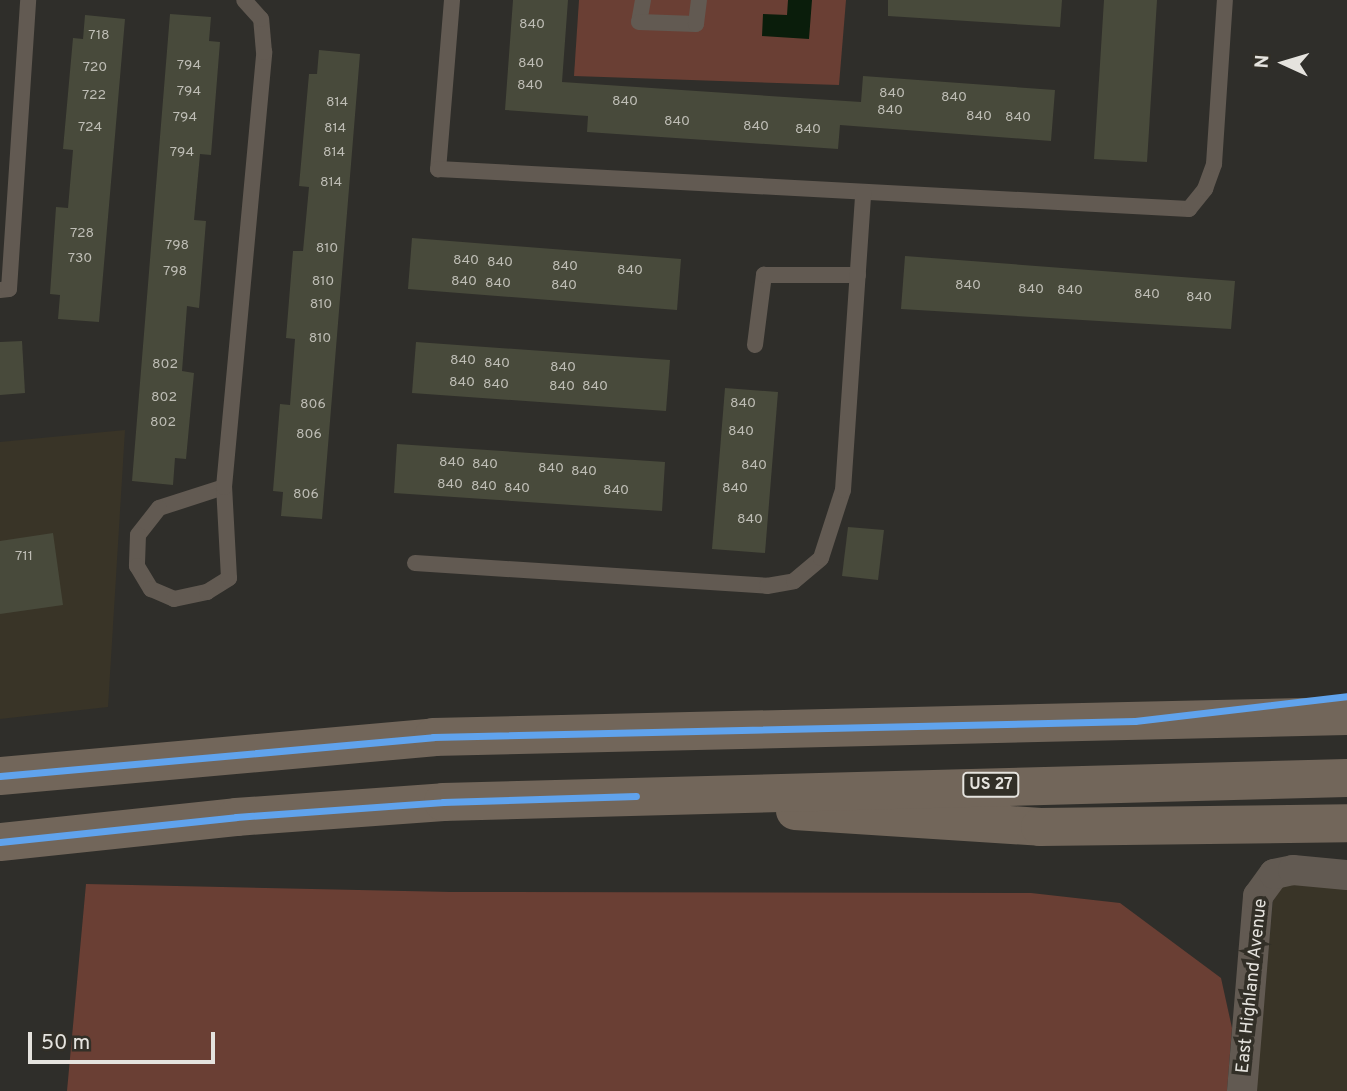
<!DOCTYPE html>
<html>
<head>
<meta charset="utf-8">
<style>
  body { margin:0 }
  #map { position:relative; width:1347px; height:1091px; overflow:hidden; background:#2f2e2a; font-family:Overpass,sans-serif }
  div>[style] { position:absolute }
  .built>* { inset:0; background:#393427 }
  .green>* { inset:0; background:#6a3f34 }
  .water>* { inset:0; background:#0a1d0b }
  .building>* { inset:0; background:#484a3b }
  .lane>* { height:16px; margin:-8px; padding:0 8px; transform-origin:8px; border-radius:8px; background:#625a52 }
  .street>* { height:30px; margin:-15px; padding:0 15px; transform-origin:15px; border-radius:15px; background:#625a52 }
  .highway>* { height:38px; margin:-19px; padding:0 19px; transform-origin:19px; border-radius:19px; background:#72665a }
  .cycleway>* { height:7px; margin:-3.5px; padding:0 3.5px; transform-origin:3.5px; border-radius:3.5px; background:#60a3ed }
  span { translate:-50% -50%; white-space:nowrap; text-align:center; line-height:1.15; -webkit-text-stroke:7px #322f27; paint-order:stroke }
  .number-label { font-size:14px; color:#bebdb5 }
  .number-label span { -webkit-text-stroke-width:0 }
  .shield-label span { padding:2px 5px; background:#322f27; border:2px solid; border-radius:5px; -webkit-text-stroke-width:0 }
  .shield-label { font-size:16px; color:#e5e3de; font-weight:700 }
  .street-label { font-size:18px; color:#e5e3de }
  .north { position:absolute; left:1249px; top:28px; width:70px; height:70px; -webkit-text-stroke:5px #322f27; paint-order:stroke; rotate:274deg; font-size:19px; font-weight:700; line-height:28px; text-align:center; color:#e5e3de }
  .north::after { content:''; display:block; margin:auto; width:24px; height:32px; background:#e5e3de; clip-path:polygon(50% 0,100% 100%,50% 72%,0 100%) }
  .scale { position:absolute; left:28px; top:1032px; width:187px; height:32px; box-sizing:border-box; border:4px solid #e5e3de; border-top:0; padding-left:9px; font-size:21px; line-height:24px; white-space:nowrap; color:#e5e3de; -webkit-text-stroke:5px #322f27; paint-order:stroke }
</style>
</head>
<body>
<div id="map">
  <div class="built">
    <div style="clip-path:polygon(125px 430px,108px 707px,0 719px,0 442px)"></div>
    <div style="clip-path:polygon(1294px 883px,1347px 888px,1347px 1091px,1256px 1091px,1273px 901px,1283px 885px)"></div>
  </div>
  <div class="green">
    <div style="clip-path:polygon(579px 0,846px 0,839px 85px,574px 76px)"></div>
    <div style="clip-path:polygon(86px 884px,451px 892px,1031px 893px,1120px 903px,1221px 978px,1232px 1028px,1227px 1091px,67px 1091px)"></div>
  </div>
  <div class="water">
    <div style="clip-path:polygon(788px 0,812px 0,809px 39px,762px 36px,763px 14px,787px 15px)"></div>
  </div>
  <div class="building">
    <div style="clip-path:polygon(513px 0,568px 0,562px 82px,861px 102px,863px 76px,1055px 90px,1051px 141px,840px 125px,838px 149px,587px 132px,588px 116px,505px 110px)"></div>
    <div style="clip-path:polygon(888px 0,1062px 0,1060px 27px,888px 16px)"></div>
    <div style="clip-path:polygon(1104px 0,1157px 0,1147px 162px,1094px 159px)"></div>
    <div style="clip-path:polygon(170px 14px,211px 17px,209px 41px,220px 42px,211px 155px,200px 154px,194px 220px,206px 221px,199px 308px,187px 306px,182px 371px,194px 373px,186px 459px,175px 458px,173px 485px,132px 481px)"></div>
    <div style="clip-path:polygon(85px 15px,125px 19px,99px 322px,58px 319px,60px 295px,50px 294px,56px 207px,68px 208px,73px 150px,63px 149px,73px 38px,83px 39px)"></div>
    <div style="clip-path:polygon(319px 50px,360px 54px,322px 519px,281px 516px,283px 492px,273px 491px,280px 404px,290px 405px,295px 339px,286px 338px,293px 251px,303px 251px,309px 187px,299px 186px,309px 74px,317px 74px)"></div>
    <div style="clip-path:polygon(412px 238px,681px 259px,677px 310px,408px 289px)"></div>
    <div style="clip-path:polygon(905px 256px,1235px 281px,1231px 329px,901px 309px)"></div>
    <div style="clip-path:polygon(22px 341px,25px 393px,0 395px,0 342px)"></div>
    <div style="clip-path:polygon(416px 342px,670px 360px,666px 411px,412px 393px)"></div>
    <div style="clip-path:polygon(725px 388px,778px 392px,765px 553px,712px 549px)"></div>
    <div style="clip-path:polygon(397px 444px,665px 462px,662px 511px,394px 493px)"></div>
    <div style="clip-path:polygon(848px 527px,884px 530px,878px 580px,842px 576px)"></div>
    <div style="clip-path:polygon(53px 533px,63px 605px,0 614px,0 541px)"></div>
  </div>
  <div class="lane">
    <div style="left:452px;top:0;width:170px;rotate:94.7deg"></div>
    <div style="left:438px;top:169px;width:752px;rotate:3.05deg"></div>
    <div style="left:1189px;top:209px;width:26px;rotate:-51deg"></div>
    <div style="left:1205px;top:189px;width:27px;rotate:-70deg"></div>
    <div style="left:1214px;top:164px;width:164px;rotate:-86.2deg"></div>
    <div style="left:643px;top:0;width:22px;rotate:100deg"></div>
    <div style="left:639px;top:22px;width:57px;rotate:2deg"></div>
    <div style="left:696px;top:24px;width:24px;rotate:-83deg"></div>
    <div style="left:0;top:290px;width:9px;rotate:-6deg"></div>
    <div style="left:9px;top:289px;width:290px;rotate:-86.2deg"></div>
    <div style="left:755px;top:345px;width:71px;rotate:-82.7deg"></div>
    <div style="left:764px;top:275px;width:94px"></div>
    <div style="left:224px;top:487px;width:68px;rotate:162.1deg"></div>
    <div style="left:159px;top:508px;width:34px;rotate:128deg"></div>
    <div style="left:138px;top:535px;width:31px;rotate:92deg"></div>
    <div style="left:137px;top:566px;width:27px;rotate:59deg"></div>
    <div style="left:151px;top:589px;width:25px;rotate:23deg"></div>
    <div style="left:174px;top:599px;width:34px;rotate:-12deg"></div>
    <div style="left:207px;top:592px;width:26px;rotate:-32deg"></div>
    <div style="left:229px;top:578px;width:91px;rotate:-93.1deg"></div>
    <div style="left:224px;top:487px;width:437px;rotate:-84.7deg"></div>
    <div style="left:264px;top:52px;width:33px;rotate:-95deg"></div>
    <div style="left:261px;top:19px;width:25px;rotate:-132deg"></div>
    <div style="left:415px;top:563px;width:353px;rotate:3.7deg"></div>
    <div style="left:767px;top:586px;width:27px;rotate:-10deg"></div>
    <div style="left:794px;top:581px;width:35px;rotate:-40deg"></div>
    <div style="left:821px;top:558px;width:71px;rotate:-72.1deg"></div>
    <div style="left:843px;top:490px;width:298px;rotate:-86.1deg"></div>
  </div>
  <div class="street">
    <div style="left:1242px;top:1091px;width:196px;rotate:-85.3deg"></div>
    <div style="left:1258px;top:896px;width:27px;rotate:-54deg"></div>
    <div style="left:1274px;top:874px;width:19px;rotate:-12deg"></div>
    <div style="left:1293px;top:870px;width:54px;rotate:5.3deg"></div>
  </div>
  <div class="highway">
    <div style="left:0;top:776px;width:435px;rotate:-5.1deg"></div>
    <div style="left:433px;top:737px;width:914px;rotate:-1.32deg"></div>
    <div style="left:795px;top:811px;width:246px;rotate:3.7deg"></div>
    <div style="left:1040px;top:827px;width:307px;rotate:-0.7deg"></div>
    <div style="left:0;top:842px;width:237px;rotate:-6deg"></div>
    <div style="left:236px;top:817px;width:208px;rotate:-4.1deg"></div>
    <div style="left:443px;top:802px;width:904px;rotate:-1.52deg"></div>
  </div>
  <div class="cycleway">
    <div style="left:0;top:776px;width:435px;rotate:-5.1deg"></div>
    <div style="left:433px;top:737px;width:702px;rotate:-1.31deg"></div>
    <div style="left:1135px;top:721px;width:213px;rotate:-6.7deg"></div>
    <div style="left:0;top:842px;width:237px;rotate:-6deg"></div>
    <div style="left:236px;top:817px;width:208px;rotate:-4.1deg"></div>
    <div style="left:443px;top:802px;width:193px;rotate:-1.8deg"></div>
  </div>
  <div class="number-label">
    <span style="left:532px;top:25px">840</span>
    <span style="left:99px;top:36px">718</span>
    <span style="left:531px;top:64px">840</span>
    <span style="left:189px;top:66px">794</span>
    <span style="left:95px;top:68px">720</span>
    <span style="left:530px;top:86px">840</span>
    <span style="left:189px;top:92px">794</span>
    <span style="left:892px;top:94px">840</span>
    <span style="left:94px;top:96px">722</span>
    <span style="left:954px;top:98px">840</span>
    <span style="left:625px;top:102px">840</span>
    <span style="left:337px;top:103px">814</span>
    <span style="left:890px;top:111px">840</span>
    <span style="left:979px;top:117px">840</span>
    <span style="left:185px;top:118px">794</span>
    <span style="left:1018px;top:118px">840</span>
    <span style="left:677px;top:122px">840</span>
    <span style="left:756px;top:127px">840</span>
    <span style="left:90px;top:128px">724</span>
    <span style="left:335px;top:129px">814</span>
    <span style="left:808px;top:130px">840</span>
    <span style="left:182px;top:153px">794</span>
    <span style="left:334px;top:153px">814</span>
    <span style="left:331px;top:183px">814</span>
    <span style="left:82px;top:234px">728</span>
    <span style="left:177px;top:246px">798</span>
    <span style="left:327px;top:249px">810</span>
    <span style="left:80px;top:259px">730</span>
    <span style="left:466px;top:261px">840</span>
    <span style="left:500px;top:263px">840</span>
    <span style="left:565px;top:267px">840</span>
    <span style="left:630px;top:271px">840</span>
    <span style="left:175px;top:272px">798</span>
    <span style="left:323px;top:282px">810</span>
    <span style="left:464px;top:282px">840</span>
    <span style="left:498px;top:284px">840</span>
    <span style="left:564px;top:286px">840</span>
    <span style="left:968px;top:286px">840</span>
    <span style="left:1031px;top:290px">840</span>
    <span style="left:1070px;top:291px">840</span>
    <span style="left:1147px;top:295px">840</span>
    <span style="left:1199px;top:298px">840</span>
    <span style="left:321px;top:305px">810</span>
    <span style="left:320px;top:339px">810</span>
    <span style="left:463px;top:361px">840</span>
    <span style="left:497px;top:364px">840</span>
    <span style="left:165px;top:365px">802</span>
    <span style="left:563px;top:368px">840</span>
    <span style="left:462px;top:383px">840</span>
    <span style="left:496px;top:385px">840</span>
    <span style="left:562px;top:387px">840</span>
    <span style="left:595px;top:387px">840</span>
    <span style="left:164px;top:398px">802</span>
    <span style="left:743px;top:404px">840</span>
    <span style="left:313px;top:405px">806</span>
    <span style="left:163px;top:423px">802</span>
    <span style="left:741px;top:432px">840</span>
    <span style="left:309px;top:435px">806</span>
    <span style="left:452px;top:463px">840</span>
    <span style="left:485px;top:465px">840</span>
    <span style="left:754px;top:466px">840</span>
    <span style="left:551px;top:469px">840</span>
    <span style="left:584px;top:472px">840</span>
    <span style="left:450px;top:485px">840</span>
    <span style="left:484px;top:487px">840</span>
    <span style="left:517px;top:489px">840</span>
    <span style="left:735px;top:489px">840</span>
    <span style="left:616px;top:491px">840</span>
    <span style="left:306px;top:495px">806</span>
    <span style="left:750px;top:520px">840</span>
    <span style="left:24px;top:557px">711</span>
  </div>
  <div class="shield-label">
    <span style="left:991px;top:785px">US 27</span>
  </div>
  <div class="street-label">
    <span style="left:1253px;top:986px;rotate:-84deg">East Highland Avenue</span>
  </div>
  <div class="north">N</div>
  <div class="scale">50 m</div>
</div>
</body>
</html>
